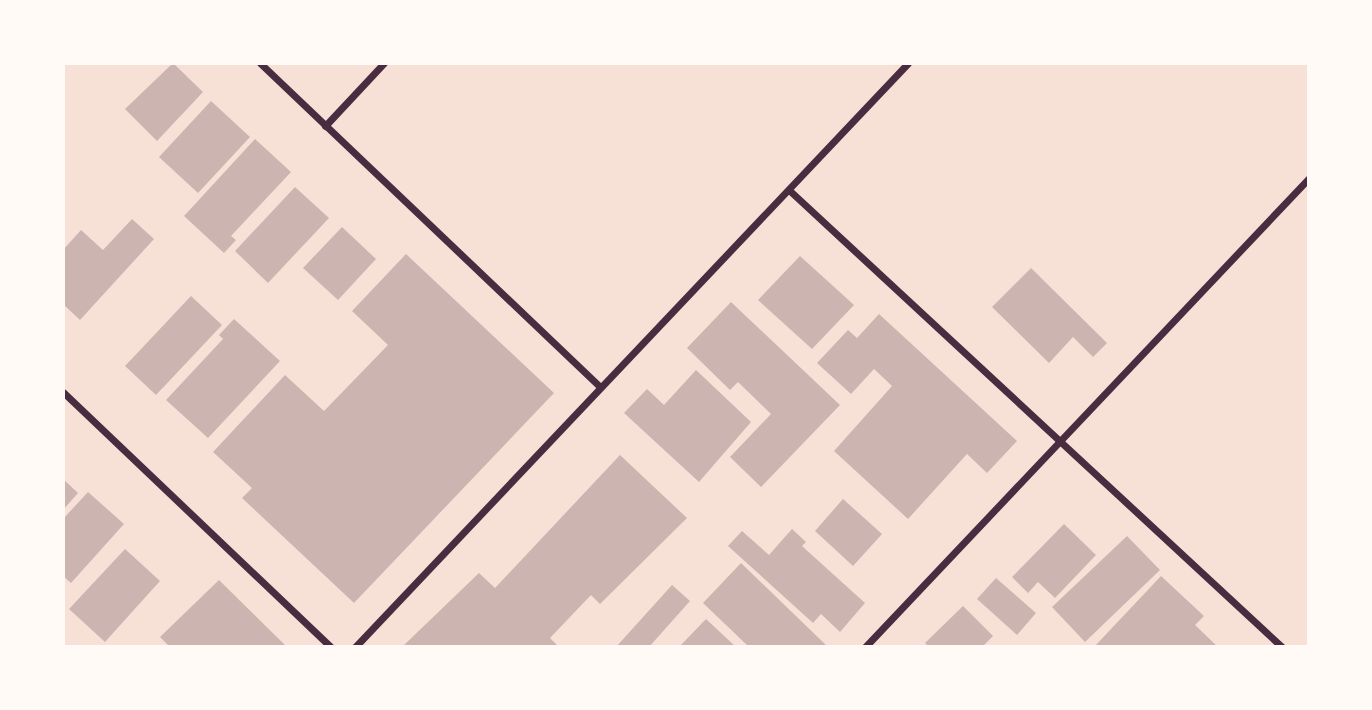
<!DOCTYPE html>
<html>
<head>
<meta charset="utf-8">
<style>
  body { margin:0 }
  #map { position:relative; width:1372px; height:710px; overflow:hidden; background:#f7e1d7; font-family:Roboto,sans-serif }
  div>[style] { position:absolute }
  .building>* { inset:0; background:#ccb4b1 }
  .minor>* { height:7px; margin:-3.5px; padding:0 3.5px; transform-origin:3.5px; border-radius:3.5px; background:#4a2c40 }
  span { translate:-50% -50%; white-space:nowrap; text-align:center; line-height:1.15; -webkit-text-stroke:7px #fffaf5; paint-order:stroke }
  .frame { position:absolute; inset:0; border:65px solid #fffaf5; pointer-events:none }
</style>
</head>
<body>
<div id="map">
  <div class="building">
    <div style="clip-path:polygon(173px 63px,203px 92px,157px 141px,125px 109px)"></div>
    <div style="clip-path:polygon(211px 101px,250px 137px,198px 193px,159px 157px)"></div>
    <div style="clip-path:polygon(255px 139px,291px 172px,231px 236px,236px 240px,224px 253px,184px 216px)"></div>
    <div style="clip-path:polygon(295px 187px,329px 218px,268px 283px,235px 251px)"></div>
    <div style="clip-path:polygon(132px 219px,154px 239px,80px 320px,63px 304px,63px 250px,81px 230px,103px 250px)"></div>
    <div style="clip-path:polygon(342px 227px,376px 259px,338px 300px,303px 268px)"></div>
    <div style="clip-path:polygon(406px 254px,554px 393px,354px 603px,242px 498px,252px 488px,213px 452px,285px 375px,324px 411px,388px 345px,352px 311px)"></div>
    <div style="clip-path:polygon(800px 256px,854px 305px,812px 349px,758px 300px)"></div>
    <div style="clip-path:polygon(1031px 268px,1107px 343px,1093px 357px,1073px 337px,1049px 363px,992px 307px)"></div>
    <div style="clip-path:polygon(191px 296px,222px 325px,156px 395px,125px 366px)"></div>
    <div style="clip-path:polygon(731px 302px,840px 405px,761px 487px,730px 457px,771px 414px,738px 382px,730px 390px,687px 348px)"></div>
    <div style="clip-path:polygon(879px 314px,1017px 441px,987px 473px,967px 454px,908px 519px,834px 451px,892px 386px,874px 369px,851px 394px,817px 363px,848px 330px,857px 338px)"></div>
    <div style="clip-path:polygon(234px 319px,280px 361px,208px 438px,166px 400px,223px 339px,219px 335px)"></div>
    <div style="clip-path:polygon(696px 370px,751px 422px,699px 482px,624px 413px,647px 389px,664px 405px)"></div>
    <div style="clip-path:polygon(620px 455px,687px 518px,600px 604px,591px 595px,550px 638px,559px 647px,402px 647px,479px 573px,495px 588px)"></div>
    <div style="clip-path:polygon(63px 479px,78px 493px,63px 510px)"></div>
    <div style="clip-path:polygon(88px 492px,124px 524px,71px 583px,63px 576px,63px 519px)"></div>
    <div style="clip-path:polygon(843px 499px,882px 534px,853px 566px,815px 531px)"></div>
    <div style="clip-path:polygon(1064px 524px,1096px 555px,1055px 598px,1038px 582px,1028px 593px,1012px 577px)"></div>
    <div style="clip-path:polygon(792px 529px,806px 542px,802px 546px,865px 603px,840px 632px,821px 614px,813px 623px,728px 546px,742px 531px,769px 555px)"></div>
    <div style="clip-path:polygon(1127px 536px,1160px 570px,1085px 642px,1052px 607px)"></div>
    <div style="clip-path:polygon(125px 549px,160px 581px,105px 642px,69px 609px)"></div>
    <div style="clip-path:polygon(741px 563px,827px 646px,749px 647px,703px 603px)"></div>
    <div style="clip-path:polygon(1161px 576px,1204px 616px,1195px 625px,1218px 647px,1094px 647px)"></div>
    <div style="clip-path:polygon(996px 578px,1036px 613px,1017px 635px,977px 599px)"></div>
    <div style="clip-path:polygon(219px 580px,287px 647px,170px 647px,160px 637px)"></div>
    <div style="clip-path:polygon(672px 585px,690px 601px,649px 647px,616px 647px)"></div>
    <div style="clip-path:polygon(963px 606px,993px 636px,982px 647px,929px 647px,925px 643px)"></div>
    <div style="clip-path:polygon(706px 619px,736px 647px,679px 647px)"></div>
  </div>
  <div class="minor">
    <div style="left:260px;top:63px;width:468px;rotate:43.6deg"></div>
    <div style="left:325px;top:126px;width:86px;rotate:-46.9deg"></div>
    <div style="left:789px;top:190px;width:672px;rotate:42.83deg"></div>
    <div style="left:63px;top:392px;width:370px;rotate:43.6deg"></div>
    <div style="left:355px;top:647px;width:804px;rotate:-46.56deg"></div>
    <div style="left:865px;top:647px;width:646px;rotate:-46.57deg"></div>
  </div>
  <div class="frame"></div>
</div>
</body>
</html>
